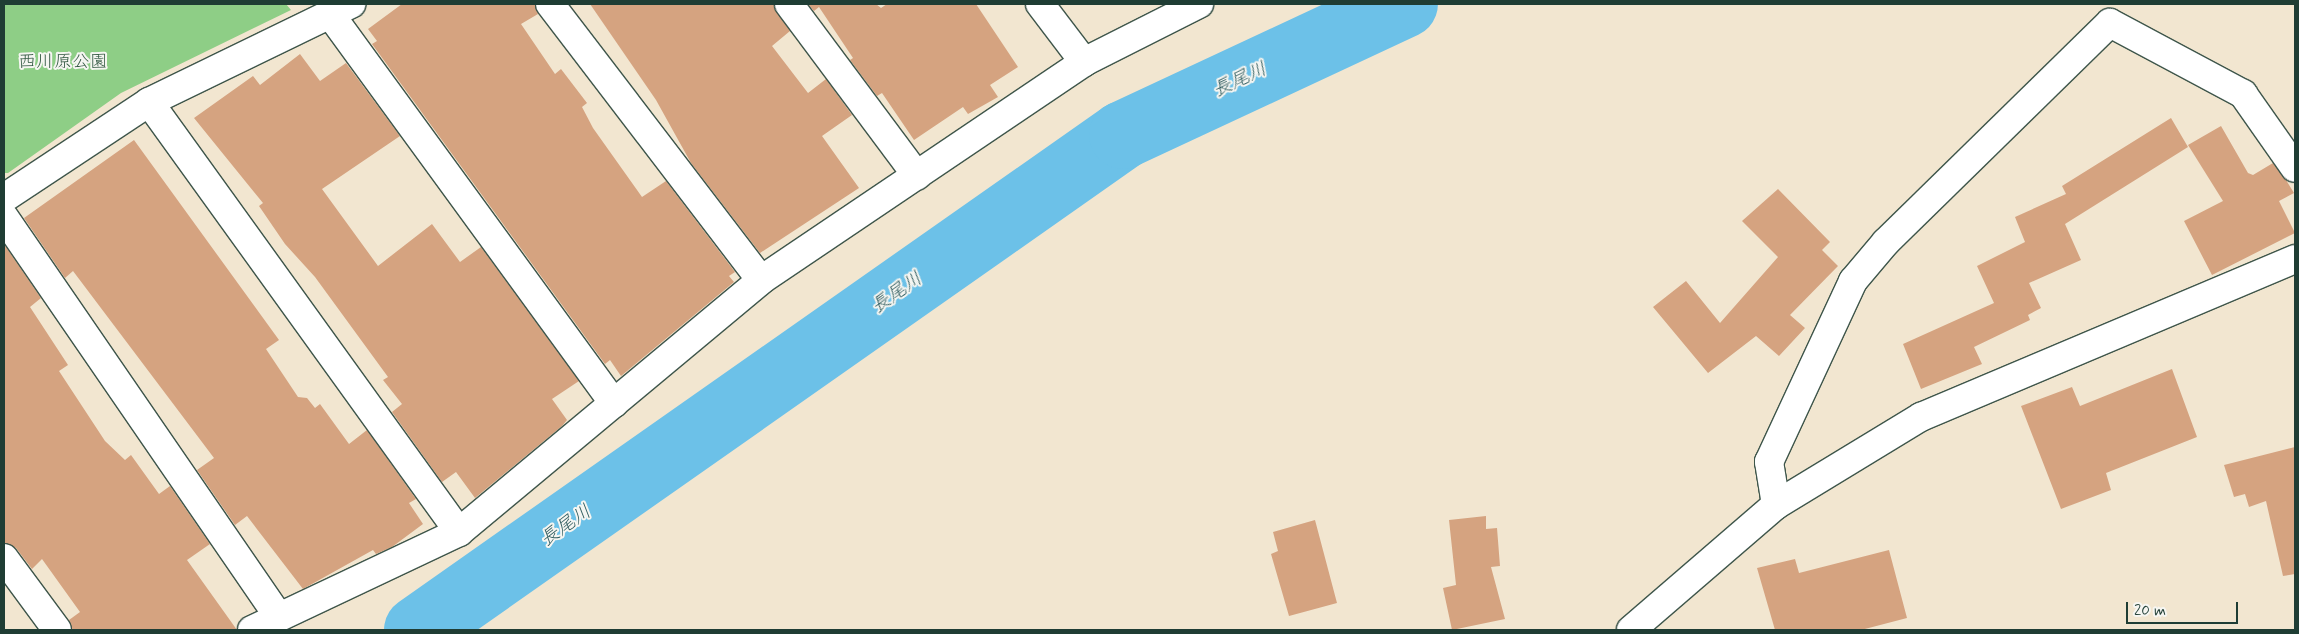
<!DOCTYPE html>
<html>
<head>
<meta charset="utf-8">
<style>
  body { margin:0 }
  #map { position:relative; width:2299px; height:634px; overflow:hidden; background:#f2e6d0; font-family:Mynerve,"Klee One",sans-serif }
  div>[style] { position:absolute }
  .green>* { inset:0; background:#8ece86 }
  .river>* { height:68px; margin:-34px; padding:0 34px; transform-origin:34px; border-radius:34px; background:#6cc1e8 }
  .building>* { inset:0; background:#d5a380 }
  .roads { filter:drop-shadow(1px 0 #3f564b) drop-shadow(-1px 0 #3f564b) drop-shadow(0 1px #3f564b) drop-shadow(0 -1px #3f564b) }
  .street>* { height:28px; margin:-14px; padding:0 14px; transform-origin:14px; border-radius:14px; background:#fff }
  .secondary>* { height:28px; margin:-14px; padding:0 14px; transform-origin:14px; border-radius:14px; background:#fff }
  span { translate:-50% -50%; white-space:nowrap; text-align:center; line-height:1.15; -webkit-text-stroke:4px #f6f6f2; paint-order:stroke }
  .park-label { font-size:18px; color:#355a44 }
  .water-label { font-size:19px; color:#325e61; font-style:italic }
  .frame { position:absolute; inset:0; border:5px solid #1f3d34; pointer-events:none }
  .scale { position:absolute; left:2126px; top:602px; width:112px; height:22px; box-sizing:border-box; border:2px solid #1f3d34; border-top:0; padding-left:6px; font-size:15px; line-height:18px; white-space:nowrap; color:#1f3d34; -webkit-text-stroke:4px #f6f6f2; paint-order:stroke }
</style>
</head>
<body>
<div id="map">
  <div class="green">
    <div style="clip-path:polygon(4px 4px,286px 4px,291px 10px,121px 93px,8px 173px,4px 173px)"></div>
  </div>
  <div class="river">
    <div style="left:418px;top:630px;width:861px;rotate:-35.07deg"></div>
    <div style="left:1123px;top:135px;width:310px;rotate:-25deg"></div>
  </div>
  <div class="building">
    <div style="clip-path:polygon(402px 4px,535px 4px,538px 14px,521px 24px,555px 74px,561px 69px,587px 103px,582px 107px,593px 128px,642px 197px,666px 181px,735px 272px,729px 276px,734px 282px,621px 376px,610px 360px,605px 364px,372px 44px,377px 41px,368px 29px)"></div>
    <div style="clip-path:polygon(590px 4px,774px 4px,790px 31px,772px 46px,808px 93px,826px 79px,852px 115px,822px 136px,859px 188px,760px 253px,691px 163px,656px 100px)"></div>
    <div style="clip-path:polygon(808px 4px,876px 4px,881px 8px,887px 4px,976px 4px,1018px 67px,990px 85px,998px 97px,968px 114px,963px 107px,914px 140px,882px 93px,877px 96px,850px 60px,853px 58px,819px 7px,814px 11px)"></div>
    <div style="clip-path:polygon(300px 54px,320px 81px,346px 63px,400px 136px,322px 189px,378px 266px,432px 224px,460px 262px,481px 247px,579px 381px,552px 399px,567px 420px,562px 426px,475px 498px,456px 472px,442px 482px,392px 412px,402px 404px,383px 380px,388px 377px,315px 277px,285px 244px,259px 206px,263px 203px,194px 118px,253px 76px,260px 85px)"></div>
    <div style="clip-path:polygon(2171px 118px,2188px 147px,2065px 224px,2081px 260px,2029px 283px,2041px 308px,2028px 315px,2030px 320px,1974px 347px,1982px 364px,1921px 389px,1903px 344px,1994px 303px,1977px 266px,2025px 242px,2015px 217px,2066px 194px,2062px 186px)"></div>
    <div style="clip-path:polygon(2221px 126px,2248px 173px,2253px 175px,2273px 163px,2286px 180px,2294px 193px,2279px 201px,2295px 233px,2212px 275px,2184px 221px,2223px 201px,2188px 145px)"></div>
    <div style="clip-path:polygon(134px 140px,279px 340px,266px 349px,298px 397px,307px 398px,315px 408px,320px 404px,349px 444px,367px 430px,416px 499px,409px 503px,423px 524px,392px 547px,376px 554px,373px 550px,303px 589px,247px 516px,235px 525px,197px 470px,214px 458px,73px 271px,65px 278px,24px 218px)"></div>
    <div style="clip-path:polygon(1778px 189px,1830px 242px,1822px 250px,1838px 266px,1790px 315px,1805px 328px,1779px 356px,1756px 336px,1708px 373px,1653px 307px,1686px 281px,1720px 323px,1778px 257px,1742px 221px)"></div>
    <div style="clip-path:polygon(4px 244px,41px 298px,30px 307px,68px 365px,59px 371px,105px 441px,125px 460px,131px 455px,159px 494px,170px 486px,210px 544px,187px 560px,237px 630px,72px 630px,69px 620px,80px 612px,42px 559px,32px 569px,16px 548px,4px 543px)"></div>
    <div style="clip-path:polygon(2172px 369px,2197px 437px,2106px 473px,2111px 490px,2061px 509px,2021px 406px,2072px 387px,2080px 406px)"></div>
    <div style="clip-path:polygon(2295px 447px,2295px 574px,2283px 576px,2266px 501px,2249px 507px,2245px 494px,2234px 497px,2224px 465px)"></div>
    <div style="clip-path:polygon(1486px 516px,1486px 529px,1497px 528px,1500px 566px,1491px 567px,1505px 619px,1452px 630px,1443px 588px,1456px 585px,1449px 520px)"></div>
    <div style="clip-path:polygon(1315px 520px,1337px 603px,1289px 616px,1271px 554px,1278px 551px,1273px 532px)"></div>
    <div style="clip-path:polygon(1889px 550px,1907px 618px,1861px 630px,1775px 630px,1757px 568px,1795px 559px,1799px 573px)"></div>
  </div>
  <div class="roads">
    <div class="street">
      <div style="left:550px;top:4px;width:347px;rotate:52.6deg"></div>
      <div style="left:789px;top:4px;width:214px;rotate:53.3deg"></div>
      <div style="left:1040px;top:4px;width:73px;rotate:52.8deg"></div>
      <div style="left:330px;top:14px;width:482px;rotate:53.9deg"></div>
      <div style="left:149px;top:102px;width:530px;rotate:54.21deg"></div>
      <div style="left:4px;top:198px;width:174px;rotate:-33.5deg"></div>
      <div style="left:149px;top:102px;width:225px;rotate:-25.9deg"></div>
      <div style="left:4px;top:217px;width:485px;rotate:55.5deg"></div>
      <div style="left:1776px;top:505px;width:44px;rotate:-99.2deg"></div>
      <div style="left:1769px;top:462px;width:200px;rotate:-65.1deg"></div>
      <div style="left:1853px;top:281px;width:51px;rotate:-49.8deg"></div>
      <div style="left:1886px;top:242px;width:313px;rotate:-44.4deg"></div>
      <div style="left:2110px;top:23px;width:151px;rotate:28.1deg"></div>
      <div style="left:2243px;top:94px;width:90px;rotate:54.9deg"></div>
      <div style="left:4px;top:558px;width:89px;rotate:53.6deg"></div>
      <div style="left:252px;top:630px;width:229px;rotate:-25.3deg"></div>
      <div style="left:459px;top:532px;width:393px;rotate:-39.8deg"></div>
      <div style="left:761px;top:280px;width:390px;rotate:-34deg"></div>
      <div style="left:1084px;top:62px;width:129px;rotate:-26.8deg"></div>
    </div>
    <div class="secondary">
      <div style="left:1631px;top:630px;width:191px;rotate:-40.8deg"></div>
      <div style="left:1776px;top:505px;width:170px;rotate:-31.3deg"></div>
      <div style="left:1921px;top:417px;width:406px;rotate:-22.9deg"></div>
    </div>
  </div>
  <div class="park-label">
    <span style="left:63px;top:62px">西川原公園</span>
  </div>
  <div class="water-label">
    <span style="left:1240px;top:80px;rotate:-25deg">長尾川</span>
    <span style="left:897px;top:293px;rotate:-35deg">長尾川</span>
    <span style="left:566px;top:526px;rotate:-35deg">長尾川</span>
  </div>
  <div class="frame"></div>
  <div class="scale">20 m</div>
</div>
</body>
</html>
